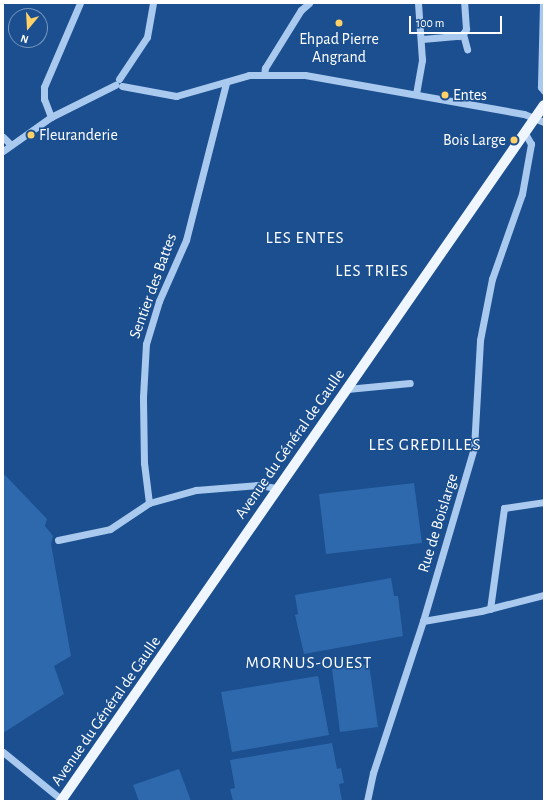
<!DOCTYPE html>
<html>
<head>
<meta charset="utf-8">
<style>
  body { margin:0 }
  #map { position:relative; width:547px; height:804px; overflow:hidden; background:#1b4f8f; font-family:"Alegreya Sans",sans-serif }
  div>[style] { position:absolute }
  .green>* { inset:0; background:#2e69ad }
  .minor>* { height:7px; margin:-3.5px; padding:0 3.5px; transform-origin:3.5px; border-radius:3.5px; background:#a9c9ee }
  .major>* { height:10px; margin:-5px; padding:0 5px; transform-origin:5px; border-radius:5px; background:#f0f6ff }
  .dots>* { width:11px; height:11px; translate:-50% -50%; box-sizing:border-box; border:2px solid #1b4f8f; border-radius:50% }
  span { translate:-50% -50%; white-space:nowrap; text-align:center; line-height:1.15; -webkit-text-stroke:3px #1b4f8f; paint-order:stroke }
  .poi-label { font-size:16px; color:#fff }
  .left { translate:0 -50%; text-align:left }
  .right { translate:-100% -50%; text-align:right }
  .street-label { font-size:16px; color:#fff }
  .neighbourhood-label { font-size:17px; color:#fff; letter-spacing:1px }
  .frame { position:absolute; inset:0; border:4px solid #fff; pointer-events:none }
  .north { position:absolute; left:8px; top:8px; width:40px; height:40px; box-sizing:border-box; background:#1b4f8f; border:1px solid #7695bc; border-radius:50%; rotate:198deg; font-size:11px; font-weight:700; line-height:16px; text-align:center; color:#fff }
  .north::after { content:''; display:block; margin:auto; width:14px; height:18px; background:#ffd166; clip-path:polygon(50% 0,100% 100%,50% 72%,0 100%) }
  .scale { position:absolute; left:409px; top:16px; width:93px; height:18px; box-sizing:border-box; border:2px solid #fff; border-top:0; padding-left:5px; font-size:12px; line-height:14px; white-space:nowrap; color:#fff; -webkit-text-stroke:3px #1b4f8f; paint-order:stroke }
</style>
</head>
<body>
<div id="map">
  <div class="green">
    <div style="clip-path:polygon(3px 473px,47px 519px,45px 526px,53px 536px,51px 544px,71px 656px,54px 666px,64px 694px,3px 733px)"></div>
    <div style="clip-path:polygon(414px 483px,422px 543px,326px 554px,319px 494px)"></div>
    <div style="clip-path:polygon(391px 578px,394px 596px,398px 596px,403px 636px,304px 654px,295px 615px,298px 614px,295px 595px)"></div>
    <div style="clip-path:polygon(369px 664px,378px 727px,340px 732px,332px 669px)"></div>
    <div style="clip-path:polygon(318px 676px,329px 735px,232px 752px,221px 692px)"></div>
    <div style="clip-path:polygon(332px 743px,337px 769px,341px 768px,344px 783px,339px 784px,342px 801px,233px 801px,230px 789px,235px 788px,230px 760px)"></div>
    <div style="clip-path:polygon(179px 769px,191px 801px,139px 801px,133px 785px)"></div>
  </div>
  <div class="minor">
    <div style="left:543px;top:3px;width:84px;rotate:91.4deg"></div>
    <div style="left:541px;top:87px;width:5px;rotate:53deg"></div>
    <div style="left:463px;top:34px;width:16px;rotate:75deg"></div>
    <div style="left:422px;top:39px;width:37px;rotate:-5deg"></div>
    <div style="left:459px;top:36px;width:4px;rotate:-27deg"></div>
    <div style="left:463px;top:34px;width:6px;rotate:-59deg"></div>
    <div style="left:466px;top:29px;width:26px;rotate:-94deg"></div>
    <div style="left:264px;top:75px;width:7px;rotate:-82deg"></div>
    <div style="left:265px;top:68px;width:68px;rotate:-58.2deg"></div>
    <div style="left:301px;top:10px;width:11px;rotate:-41deg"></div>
    <div style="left:119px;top:79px;width:50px;rotate:-56.3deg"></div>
    <div style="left:147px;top:37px;width:35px;rotate:-80deg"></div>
    <div style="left:122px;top:86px;width:55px;rotate:10.5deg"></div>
    <div style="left:176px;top:96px;width:76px;rotate:-16deg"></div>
    <div style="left:249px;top:75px;width:56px"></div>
    <div style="left:305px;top:75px;width:222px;rotate:10.1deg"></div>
    <div style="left:524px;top:114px;width:22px;rotate:22deg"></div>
    <div style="left:416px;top:94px;width:35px;rotate:-80deg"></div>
    <div style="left:422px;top:60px;width:57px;rotate:-94deg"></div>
    <div style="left:51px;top:117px;width:19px;rotate:-111deg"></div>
    <div style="left:44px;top:99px;width:12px;rotate:-90deg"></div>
    <div style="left:44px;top:87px;width:91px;rotate:-66.8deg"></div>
    <div style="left:3px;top:137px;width:11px;rotate:45deg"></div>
    <div style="left:3px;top:151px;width:59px;rotate:-35.3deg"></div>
    <div style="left:51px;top:117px;width:72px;rotate:-26.6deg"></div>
    <div style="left:347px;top:389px;width:63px;rotate:-5.4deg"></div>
    <div style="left:149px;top:503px;width:40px;rotate:-97.1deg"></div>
    <div style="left:144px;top:463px;width:66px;rotate:-90.9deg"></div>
    <div style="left:143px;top:397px;width:53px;rotate:-86.8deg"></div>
    <div style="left:146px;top:344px;width:45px;rotate:-73.2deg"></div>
    <div style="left:159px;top:301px;width:67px;rotate:-66.1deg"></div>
    <div style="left:186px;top:240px;width:162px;rotate:-75.7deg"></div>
    <div style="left:58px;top:540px;width:53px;rotate:-11.9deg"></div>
    <div style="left:110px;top:529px;width:47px;rotate:-33.7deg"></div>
    <div style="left:149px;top:503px;width:49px;rotate:-15.5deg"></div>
    <div style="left:196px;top:490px;width:62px;rotate:-4.6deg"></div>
    <div style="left:258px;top:485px;width:20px;rotate:9deg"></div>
    <div style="left:490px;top:609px;width:102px;rotate:-82.1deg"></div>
    <div style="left:504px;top:508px;width:40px;rotate:-8.5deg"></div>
    <div style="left:423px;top:621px;width:59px;rotate:-9.8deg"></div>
    <div style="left:481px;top:611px;width:65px;rotate:-14.3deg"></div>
    <div style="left:3px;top:752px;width:76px;rotate:39.1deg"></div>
    <div style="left:367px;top:801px;width:29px;rotate:-78deg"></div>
    <div style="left:373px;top:773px;width:160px;rotate:-71.8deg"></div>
    <div style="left:423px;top:621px;width:180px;rotate:-73.6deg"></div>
    <div style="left:474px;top:448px;width:108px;rotate:-86.8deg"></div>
    <div style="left:480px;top:340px;width:62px;rotate:-78.9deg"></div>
    <div style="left:492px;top:279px;width:90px;rotate:-70.6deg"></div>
    <div style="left:522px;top:194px;width:51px;rotate:-79.8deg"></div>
    <div style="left:531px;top:144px;width:13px;rotate:-119deg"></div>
  </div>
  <div class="major">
    <div style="left:61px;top:801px;width:847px;rotate:-55.24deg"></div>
  </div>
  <div class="dots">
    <div style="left:339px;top:23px;background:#ffd166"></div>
    <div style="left:445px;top:95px;background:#ffd166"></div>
    <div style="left:31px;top:135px;background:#ffd166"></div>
    <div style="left:514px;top:140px;background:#ffd166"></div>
  </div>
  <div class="poi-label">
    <span style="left:339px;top:48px">Ehpad Pierre<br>Angrand</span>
    <span class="left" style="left:453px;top:95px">Entes</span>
    <span class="left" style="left:39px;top:135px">Fleuranderie</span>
    <span class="right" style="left:506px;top:140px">Bois Large</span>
  </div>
  <div class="street-label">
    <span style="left:153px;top:286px;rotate:-70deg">Sentier des Battes</span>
    <span style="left:290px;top:444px;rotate:-55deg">Avenue du Général de Gaulle</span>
    <span style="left:438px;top:523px;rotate:-73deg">Rue de Boislarge</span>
    <span style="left:106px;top:711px;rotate:-55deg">Avenue du Général de Gaulle</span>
  </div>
  <div class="neighbourhood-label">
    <span style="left:305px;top:238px">LES ENTES</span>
    <span style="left:372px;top:271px">LES TRIES</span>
    <span style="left:425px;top:445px">LES GREDILLES</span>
    <span style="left:309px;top:663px">MORNUS-OUEST</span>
  </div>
  <div class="frame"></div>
  <div class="north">N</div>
  <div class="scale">100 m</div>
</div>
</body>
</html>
